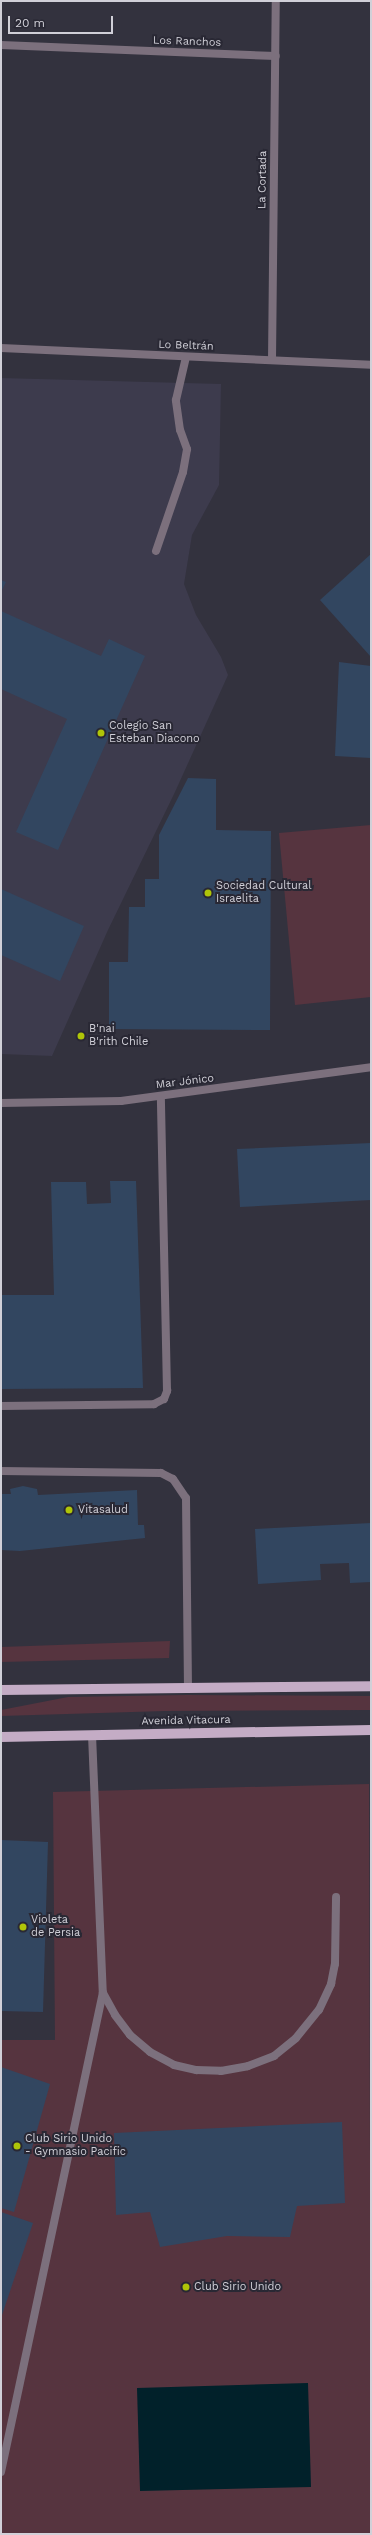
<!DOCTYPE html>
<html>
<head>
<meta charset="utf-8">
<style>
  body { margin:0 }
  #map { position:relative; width:372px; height:2535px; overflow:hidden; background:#33323e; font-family:"Work Sans",sans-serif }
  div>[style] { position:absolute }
  .built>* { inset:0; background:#3d3b4d }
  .green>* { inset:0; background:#56343f }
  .water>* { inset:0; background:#01212a }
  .building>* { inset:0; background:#324660 }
  .service>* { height:8px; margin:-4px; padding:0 4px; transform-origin:4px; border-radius:4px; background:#7c707d }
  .pedestrian>* { height:8px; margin:-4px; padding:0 4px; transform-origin:4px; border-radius:4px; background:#7c707d }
  .minor>* { height:8px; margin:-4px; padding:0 4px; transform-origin:4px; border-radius:4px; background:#7c707d }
  .tertiary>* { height:8px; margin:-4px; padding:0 4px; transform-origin:4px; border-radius:4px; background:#7c707d }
  .primary>* { height:10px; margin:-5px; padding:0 5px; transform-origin:5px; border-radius:5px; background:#c4acc5 }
  .dots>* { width:11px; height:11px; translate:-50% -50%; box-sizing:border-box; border:2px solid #292834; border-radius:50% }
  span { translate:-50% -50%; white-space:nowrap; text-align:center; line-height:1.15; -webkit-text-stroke:4px #292834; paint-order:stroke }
  .street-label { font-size:11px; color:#d1d0d8 }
  .poi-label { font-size:11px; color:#d1d0d8 }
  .left { translate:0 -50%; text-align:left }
  .frame { position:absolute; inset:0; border:2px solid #d1d0d8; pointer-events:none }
  .scale { position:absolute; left:8px; top:16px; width:105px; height:18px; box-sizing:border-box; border:2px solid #d1d0d8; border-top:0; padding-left:5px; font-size:12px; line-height:14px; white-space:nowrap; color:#d1d0d8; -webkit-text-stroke:3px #292834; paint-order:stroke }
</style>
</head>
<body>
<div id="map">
  <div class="built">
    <div style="clip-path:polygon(1px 378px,221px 384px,219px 485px,192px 535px,184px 584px,196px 615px,221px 657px,228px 675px,175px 792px,108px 930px,52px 1056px,1px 1054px)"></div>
  </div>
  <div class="green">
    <div style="clip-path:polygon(371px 825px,371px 997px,295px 1005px,279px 833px)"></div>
    <div style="clip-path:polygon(170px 1641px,169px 1658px,1px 1662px,1px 1647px)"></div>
    <div style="clip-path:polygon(187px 1695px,371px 1696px,371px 1710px,165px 1711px,1px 1716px,1px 1710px,68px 1697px)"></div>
    <div style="clip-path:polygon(369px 1784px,371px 2534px,1px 2534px,1px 2040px,55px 2040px,53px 1792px)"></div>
  </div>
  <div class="water">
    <div style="clip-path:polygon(308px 2383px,311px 2487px,140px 2491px,137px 2388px)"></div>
  </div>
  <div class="building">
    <div style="clip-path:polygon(371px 554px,371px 657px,320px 600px)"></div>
    <div style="clip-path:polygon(1px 580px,6px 582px,1px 592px)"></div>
    <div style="clip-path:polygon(1px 611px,101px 656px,109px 639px,145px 656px,58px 850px,16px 832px,67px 719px,1px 689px)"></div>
    <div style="clip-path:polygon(339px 662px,371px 666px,371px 758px,335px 756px)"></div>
    <div style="clip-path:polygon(188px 778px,216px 779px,216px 830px,271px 831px,270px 1030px,109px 1029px,109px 962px,128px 962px,129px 907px,145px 907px,145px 879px,159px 879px,159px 835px)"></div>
    <div style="clip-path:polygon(1px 889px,84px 926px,60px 981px,1px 955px)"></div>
    <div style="clip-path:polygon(371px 1143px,371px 1200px,240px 1207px,237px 1149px)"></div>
    <div style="clip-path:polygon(110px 1181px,136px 1181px,143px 1388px,1px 1389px,1px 1295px,54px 1295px,51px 1182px,86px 1182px,87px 1204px,111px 1203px)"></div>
    <div style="clip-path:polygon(23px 1486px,37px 1489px,38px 1495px,137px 1490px,138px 1525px,144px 1525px,145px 1538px,20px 1551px,1px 1550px,1px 1494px,11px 1494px,10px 1489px)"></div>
    <div style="clip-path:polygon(371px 1523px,371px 1582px,350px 1583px,349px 1563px,320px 1564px,321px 1580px,258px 1584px,255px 1529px)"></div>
    <div style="clip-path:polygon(1px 1840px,48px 1842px,43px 2012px,1px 2011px)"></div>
    <div style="clip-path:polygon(1px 2067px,50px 2084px,14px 2212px,1px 2208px)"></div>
    <div style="clip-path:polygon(342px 2122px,345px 2203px,297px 2206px,290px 2237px,227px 2236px,160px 2247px,150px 2212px,116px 2215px,114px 2133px)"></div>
    <div style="clip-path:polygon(1px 2212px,33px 2223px,1px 2318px)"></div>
  </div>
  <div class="service">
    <div style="left:1px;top:1406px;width:153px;rotate:-0.7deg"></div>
    <div style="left:154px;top:1404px;width:11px;rotate:-27deg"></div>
    <div style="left:164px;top:1399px;width:9px;rotate:-69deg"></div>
    <div style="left:167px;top:1391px;width:295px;rotate:-91.2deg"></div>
    <div style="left:1px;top:1471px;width:160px;rotate:0.7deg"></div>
    <div style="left:161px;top:1473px;width:13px;rotate:27deg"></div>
    <div style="left:173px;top:1479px;width:23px;rotate:56deg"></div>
    <div style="left:186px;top:1498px;width:190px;rotate:89.4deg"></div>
    <div style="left:92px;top:1735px;width:258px;rotate:87.6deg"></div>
    <div style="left:103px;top:1993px;width:25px;rotate:61deg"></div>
    <div style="left:115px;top:2015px;width:25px;rotate:53deg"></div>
    <div style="left:130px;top:2035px;width:26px;rotate:40deg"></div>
    <div style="left:150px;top:2052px;width:27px;rotate:28deg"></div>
    <div style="left:174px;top:2065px;width:23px;rotate:13deg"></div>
    <div style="left:196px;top:2070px;width:25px;rotate:2deg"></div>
    <div style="left:221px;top:2071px;width:27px;rotate:-10deg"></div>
    <div style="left:248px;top:2066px;width:28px;rotate:-21deg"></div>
    <div style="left:274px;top:2056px;width:28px;rotate:-39deg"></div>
    <div style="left:296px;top:2038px;width:36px;rotate:-51deg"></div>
    <div style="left:319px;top:2010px;width:29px;rotate:-65deg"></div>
    <div style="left:331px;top:1984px;width:20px;rotate:-79deg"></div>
    <div style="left:335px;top:1964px;width:67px;rotate:-89.1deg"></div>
    <div style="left:1px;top:2472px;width:490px;rotate:-78deg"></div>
  </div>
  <div class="pedestrian">
    <div style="left:156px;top:551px;width:83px;rotate:-71.1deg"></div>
    <div style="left:183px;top:472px;width:23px;rotate:-80deg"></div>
    <div style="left:187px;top:449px;width:20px;rotate:-110deg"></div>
    <div style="left:180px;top:430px;width:30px;rotate:-98deg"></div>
    <div style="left:176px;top:400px;width:44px;rotate:-76.9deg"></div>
  </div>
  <div class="minor">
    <div style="left:1px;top:45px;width:275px;rotate:2.3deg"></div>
    <div style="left:272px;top:360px;width:359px;rotate:-89.4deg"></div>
  </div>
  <div class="tertiary">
    <div style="left:1px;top:348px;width:370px;rotate:2.6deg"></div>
    <div style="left:1px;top:1103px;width:120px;rotate:-1deg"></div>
    <div style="left:121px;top:1101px;width:252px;rotate:-7.7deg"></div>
  </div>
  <div class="primary">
    <div style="left:1px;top:1690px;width:370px;rotate:-0.6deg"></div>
    <div style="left:1px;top:1737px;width:370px;rotate:-1.1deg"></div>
  </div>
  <div class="dots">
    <div style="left:101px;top:733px;background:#afc508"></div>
    <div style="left:208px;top:893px;background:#afc508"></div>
    <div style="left:81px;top:1036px;background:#afc508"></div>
    <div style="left:69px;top:1510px;background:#afc508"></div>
    <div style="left:23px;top:1927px;background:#afc508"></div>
    <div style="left:17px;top:2146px;background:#afc508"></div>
    <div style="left:186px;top:2287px;background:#afc508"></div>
  </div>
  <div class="street-label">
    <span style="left:187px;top:42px;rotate:2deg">Los Ranchos</span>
    <span style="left:263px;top:180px;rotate:-89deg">La Cortada</span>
    <span style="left:186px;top:346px;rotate:2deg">Lo Beltrán</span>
    <span style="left:185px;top:1082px;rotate:-7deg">Mar Jónico</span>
    <span style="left:186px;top:1721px;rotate:-1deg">Avenida Vitacura</span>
  </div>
  <div class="poi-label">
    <span class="left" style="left:109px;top:733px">Colegio San<br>Esteban Diacono</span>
    <span class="left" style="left:216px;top:893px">Sociedad Cultural<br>Israelita</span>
    <span class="left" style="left:89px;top:1036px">B'nai<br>B'rith Chile</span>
    <span class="left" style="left:78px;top:1510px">Vitasalud</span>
    <span class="left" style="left:31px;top:1927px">Violeta<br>de Persia</span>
    <span class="left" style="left:25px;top:2146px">Club Sirio Unido<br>- Gymnasio Pacific</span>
    <span class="left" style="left:194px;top:2287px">Club Sirio Unido</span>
  </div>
  <div class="frame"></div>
  <div class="scale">20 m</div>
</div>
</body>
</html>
